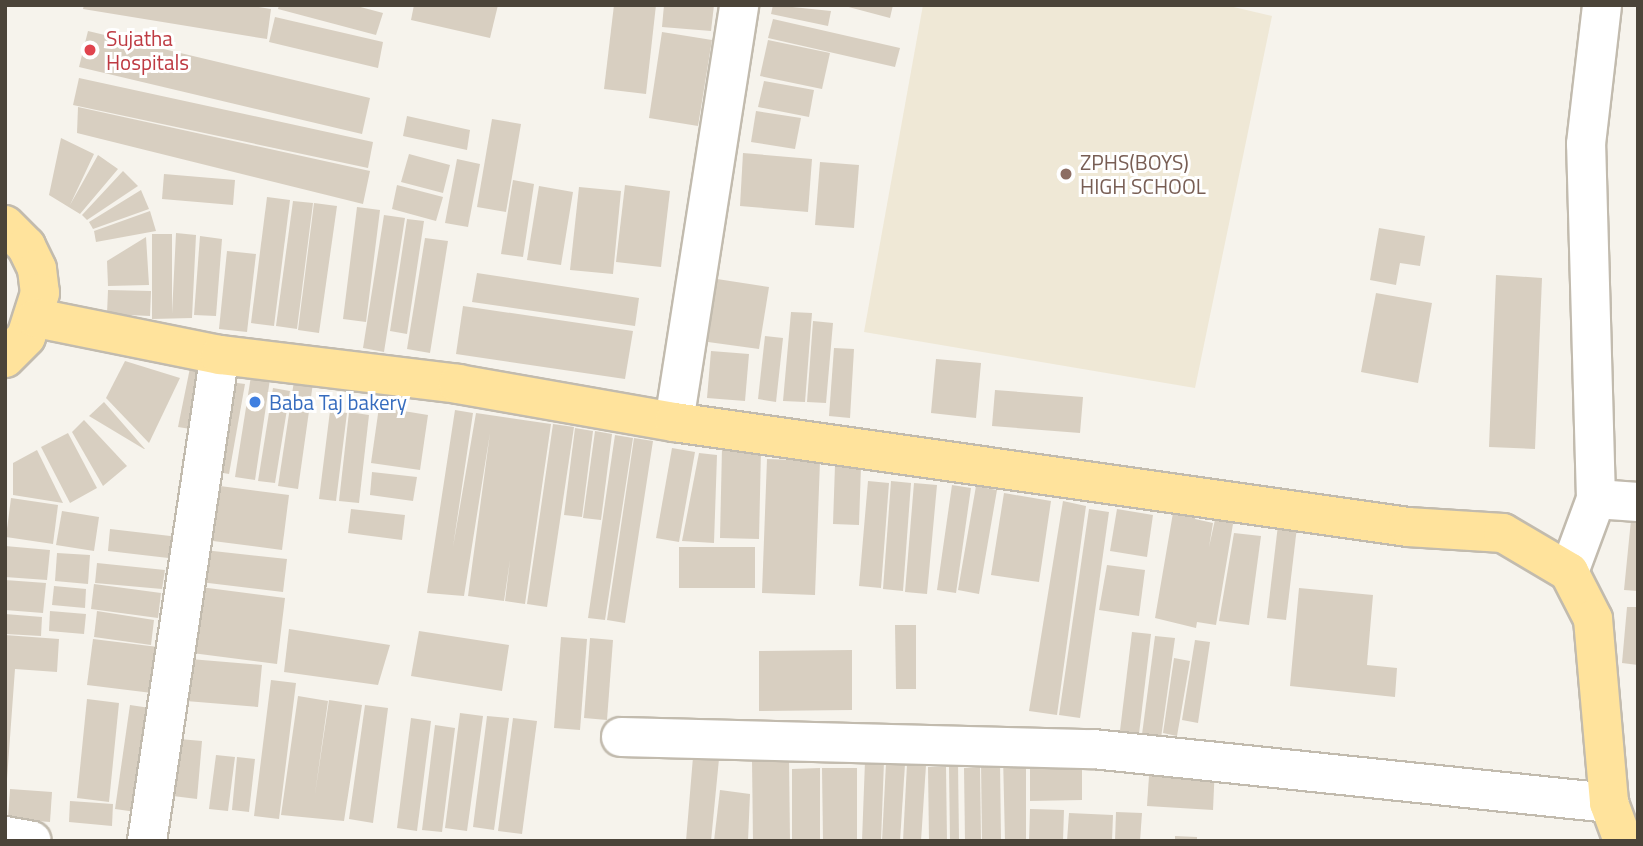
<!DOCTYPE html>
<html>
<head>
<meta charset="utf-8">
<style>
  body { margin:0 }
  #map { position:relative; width:1643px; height:846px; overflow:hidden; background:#f6f3ec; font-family:"Titillium Web",sans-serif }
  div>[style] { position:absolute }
  .education>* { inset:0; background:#efe8d6 }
  .building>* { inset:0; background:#d8cfc1 }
  .roads { filter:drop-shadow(2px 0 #c2bbae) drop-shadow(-2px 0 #c2bbae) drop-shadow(0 2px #c2bbae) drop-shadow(0 -2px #c2bbae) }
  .minor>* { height:38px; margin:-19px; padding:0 19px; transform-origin:19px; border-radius:19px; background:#fff }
  .major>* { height:38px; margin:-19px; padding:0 19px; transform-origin:19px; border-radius:19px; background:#ffe39c }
  .dots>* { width:19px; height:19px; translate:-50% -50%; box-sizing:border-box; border:4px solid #fff; border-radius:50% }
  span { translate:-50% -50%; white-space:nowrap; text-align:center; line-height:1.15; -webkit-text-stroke:6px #fff; paint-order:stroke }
  .health-label { font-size:21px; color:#be3a42 }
  .left { translate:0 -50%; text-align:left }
  .education-label { font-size:21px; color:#785e54 }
  .shop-label { font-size:21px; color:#366cbe }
  .frame { position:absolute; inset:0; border:7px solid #4b4439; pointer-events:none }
</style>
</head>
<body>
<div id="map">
  <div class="education">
    <div style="clip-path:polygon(923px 5px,1225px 5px,1272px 16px,1195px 388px,864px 332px)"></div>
  </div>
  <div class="building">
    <div style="clip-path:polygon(84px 5px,247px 5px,271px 9px,267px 39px,83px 9px)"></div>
    <div style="clip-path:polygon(279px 5px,353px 5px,383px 13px,376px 35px,278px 9px)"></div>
    <div style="clip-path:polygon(414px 5px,498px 5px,490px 38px,411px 20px)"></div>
    <div style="clip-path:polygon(614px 5px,656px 5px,646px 94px,604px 89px)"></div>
    <div style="clip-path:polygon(664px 5px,714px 5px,711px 31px,662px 27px)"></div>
    <div style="clip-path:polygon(773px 5px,831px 11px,828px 26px,771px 14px)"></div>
    <div style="clip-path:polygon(841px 5px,893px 5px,890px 18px)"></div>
    <div style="clip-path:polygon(275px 17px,383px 42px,378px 68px,269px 42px)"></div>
    <div style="clip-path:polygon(773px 19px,900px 48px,895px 67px,768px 38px)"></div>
    <div style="clip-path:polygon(88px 31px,370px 98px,362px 134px,79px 67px)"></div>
    <div style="clip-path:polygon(662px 32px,712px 40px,698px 126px,649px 118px)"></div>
    <div style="clip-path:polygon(768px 40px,830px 53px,822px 89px,760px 76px)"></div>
    <div style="clip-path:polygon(79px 78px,373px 142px,368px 168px,73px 105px)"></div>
    <div style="clip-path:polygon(764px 81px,814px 90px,809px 117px,758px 107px)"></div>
    <div style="clip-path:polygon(78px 107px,370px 171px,363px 204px,77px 133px)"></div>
    <div style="clip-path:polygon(756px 111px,801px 118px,795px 149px,751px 142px)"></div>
    <div style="clip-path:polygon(407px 116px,470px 130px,467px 150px,403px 136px)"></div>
    <div style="clip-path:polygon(492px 119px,521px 124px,506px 212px,477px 207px)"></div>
    <div style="clip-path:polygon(61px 138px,94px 154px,70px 205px,98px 155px,118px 169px,80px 214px,49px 195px)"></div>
    <div style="clip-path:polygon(743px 153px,812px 159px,808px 212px,740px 206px)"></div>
    <div style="clip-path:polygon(409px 154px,450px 165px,443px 193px,401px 182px)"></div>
    <div style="clip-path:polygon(457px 159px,480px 164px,468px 227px,445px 223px)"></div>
    <div style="clip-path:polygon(820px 162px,859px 165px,854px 228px,815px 225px)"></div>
    <div style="clip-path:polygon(123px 171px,138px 186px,87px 220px,82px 215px)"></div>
    <div style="clip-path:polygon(164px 174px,235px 180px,233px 205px,162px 199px)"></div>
    <div style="clip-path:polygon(513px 180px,534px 184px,523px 257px,501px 254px)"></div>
    <div style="clip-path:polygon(397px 185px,443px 197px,436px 221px,392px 209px)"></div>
    <div style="clip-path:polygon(625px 185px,670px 191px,661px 267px,616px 262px)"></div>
    <div style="clip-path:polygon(539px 186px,573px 192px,561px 265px,527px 260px)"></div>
    <div style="clip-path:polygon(579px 187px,621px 191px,613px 274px,570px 270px)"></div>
    <div style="clip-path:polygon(141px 190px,149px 209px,93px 229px,89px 222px)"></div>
    <div style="clip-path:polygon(267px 197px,290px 200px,274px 326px,251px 323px)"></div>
    <div style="clip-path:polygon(293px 201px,313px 203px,297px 329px,276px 326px)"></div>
    <div style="clip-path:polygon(314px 203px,337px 206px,319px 333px,298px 330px)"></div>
    <div style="clip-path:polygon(357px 207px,380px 210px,366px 322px,343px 319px)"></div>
    <div style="clip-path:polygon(150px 211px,156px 231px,96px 242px,94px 231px)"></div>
    <div style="clip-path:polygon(384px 215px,405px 218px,384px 352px,363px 348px)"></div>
    <div style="clip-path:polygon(407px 219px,424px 221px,407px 334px,390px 331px)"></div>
    <div style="clip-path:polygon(1379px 228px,1425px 236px,1420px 266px,1400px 263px,1396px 285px,1370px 280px)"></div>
    <div style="clip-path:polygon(176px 233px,196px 235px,192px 318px,152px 319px,152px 234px,172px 234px,172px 314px)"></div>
    <div style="clip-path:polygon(200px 236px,222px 239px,216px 316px,194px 315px)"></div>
    <div style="clip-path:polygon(146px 237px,149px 285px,108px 286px,107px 261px)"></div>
    <div style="clip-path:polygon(425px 238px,448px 241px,430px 353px,407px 349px)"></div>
    <div style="clip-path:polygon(227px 251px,256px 254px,247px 332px,219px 329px)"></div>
    <div style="clip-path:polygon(477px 273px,639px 298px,635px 326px,472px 302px)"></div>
    <div style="clip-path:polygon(1496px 275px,1542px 278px,1535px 449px,1489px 447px)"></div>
    <div style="clip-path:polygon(717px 279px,769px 287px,759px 349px,708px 342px)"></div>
    <div style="clip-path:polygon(108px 290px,151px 291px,150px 316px,107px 314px)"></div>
    <div style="clip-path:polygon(1376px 293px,1432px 303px,1418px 383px,1361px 372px)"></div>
    <div style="clip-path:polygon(463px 306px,633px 331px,625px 379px,456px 354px)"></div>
    <div style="clip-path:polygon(791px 312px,812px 313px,805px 402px,783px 401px)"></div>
    <div style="clip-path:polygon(813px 321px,833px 323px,826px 403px,807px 402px)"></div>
    <div style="clip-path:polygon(765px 336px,783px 338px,776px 402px,758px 399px)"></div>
    <div style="clip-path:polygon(834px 348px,854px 349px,850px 418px,829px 416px)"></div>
    <div style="clip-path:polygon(711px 351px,749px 354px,745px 401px,707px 398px)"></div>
    <div style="clip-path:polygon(936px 359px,981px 363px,976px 418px,931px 413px)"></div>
    <div style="clip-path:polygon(125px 361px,180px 378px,149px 443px,106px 398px)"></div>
    <div style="clip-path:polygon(191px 363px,209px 366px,197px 430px,178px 427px)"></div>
    <div style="clip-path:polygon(251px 376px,270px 379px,255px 480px,235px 477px)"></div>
    <div style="clip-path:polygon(222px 381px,245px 384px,229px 474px,206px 470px)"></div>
    <div style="clip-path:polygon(294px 381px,313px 383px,298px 489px,278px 486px)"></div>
    <div style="clip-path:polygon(273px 388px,290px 391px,275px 483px,258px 481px)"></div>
    <div style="clip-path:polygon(995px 390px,1083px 397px,1080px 433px,992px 426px)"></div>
    <div style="clip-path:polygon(104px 402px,145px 449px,144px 449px,89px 416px)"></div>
    <div style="clip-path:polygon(379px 407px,428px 415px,420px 470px,371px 463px)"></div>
    <div style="clip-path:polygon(455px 410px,473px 413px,453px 547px,476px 413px,551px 424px,525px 604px,505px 601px,510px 560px,504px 601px,468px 596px,490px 433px,464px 596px,427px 593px)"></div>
    <div style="clip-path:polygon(330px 411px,347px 413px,336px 501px,319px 499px)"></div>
    <div style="clip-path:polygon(349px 412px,369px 415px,359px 503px,339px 501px)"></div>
    <div style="clip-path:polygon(84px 420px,127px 466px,103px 486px,72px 432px)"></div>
    <div style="clip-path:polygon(553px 424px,574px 427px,547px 607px,527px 604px)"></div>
    <div style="clip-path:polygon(575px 428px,593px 431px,582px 517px,564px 515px)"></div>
    <div style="clip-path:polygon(595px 431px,612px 434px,601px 520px,583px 518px)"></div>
    <div style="clip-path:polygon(68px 433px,97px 488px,70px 503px,41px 447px)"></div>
    <div style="clip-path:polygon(615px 435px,633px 438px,605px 620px,588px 618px)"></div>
    <div style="clip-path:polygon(634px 438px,653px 441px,625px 623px,607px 620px)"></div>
    <div style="clip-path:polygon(672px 448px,695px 452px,679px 542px,656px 538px)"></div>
    <div style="clip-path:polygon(722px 448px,761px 449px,759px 539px,720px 538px)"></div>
    <div style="clip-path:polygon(37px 450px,63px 503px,13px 495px,13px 463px)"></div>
    <div style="clip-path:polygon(699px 453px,717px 455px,714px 543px,682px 541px)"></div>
    <div style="clip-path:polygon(767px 459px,820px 461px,815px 595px,762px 593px)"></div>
    <div style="clip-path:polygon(835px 465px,861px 466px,859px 525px,833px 524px)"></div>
    <div style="clip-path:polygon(372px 472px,417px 477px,413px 501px,370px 495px)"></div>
    <div style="clip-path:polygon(868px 481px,889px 483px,881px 588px,859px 586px)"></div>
    <div style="clip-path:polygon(891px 481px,911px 483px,903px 591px,883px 589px)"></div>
    <div style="clip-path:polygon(914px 483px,937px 485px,927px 594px,905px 592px)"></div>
    <div style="clip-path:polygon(952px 485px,971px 488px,956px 593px,937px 590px)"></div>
    <div style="clip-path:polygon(220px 486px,289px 495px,282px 550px,213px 541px)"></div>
    <div style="clip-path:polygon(976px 486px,997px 490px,979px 594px,958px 590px)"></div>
    <div style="clip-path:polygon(1004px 493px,1051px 501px,1039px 582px,991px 575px)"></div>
    <div style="clip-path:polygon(11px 498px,58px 505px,53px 544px,6px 537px)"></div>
    <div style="clip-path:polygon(1063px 501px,1086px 506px,1057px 715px,1029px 711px)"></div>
    <div style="clip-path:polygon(1174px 507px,1196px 511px,1195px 519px,1213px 523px,1209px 547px,1216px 515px,1234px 518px,1216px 625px,1197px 622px,1196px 628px,1155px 618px)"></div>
    <div style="clip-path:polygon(351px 509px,405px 515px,402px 540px,348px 533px)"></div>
    <div style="clip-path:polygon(1089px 509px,1109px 512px,1080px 718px,1059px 715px)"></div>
    <div style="clip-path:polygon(1117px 509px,1153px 515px,1147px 557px,1110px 551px)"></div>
    <div style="clip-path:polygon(1632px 510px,1638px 511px,1638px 591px,1624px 590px)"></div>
    <div style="clip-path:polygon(62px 511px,99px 517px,94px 551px,56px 545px)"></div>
    <div style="clip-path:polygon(1278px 525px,1297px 527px,1286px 620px,1267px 618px)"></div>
    <div style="clip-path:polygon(110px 529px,179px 537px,177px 559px,108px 551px)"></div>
    <div style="clip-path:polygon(1234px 533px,1261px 536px,1249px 625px,1219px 621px)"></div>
    <div style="clip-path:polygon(5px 546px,50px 550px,47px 580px,5px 577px)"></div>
    <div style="clip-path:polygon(679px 547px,755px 547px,755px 588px,679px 588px)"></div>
    <div style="clip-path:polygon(204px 550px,287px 559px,283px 592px,200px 582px)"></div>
    <div style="clip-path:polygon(57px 553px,90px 555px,88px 584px,55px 581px)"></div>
    <div style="clip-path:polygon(97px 563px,165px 570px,162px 589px,95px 583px)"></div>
    <div style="clip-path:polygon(1107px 565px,1145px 570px,1139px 616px,1099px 610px)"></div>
    <div style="clip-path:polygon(5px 580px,46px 583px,43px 613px,5px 610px)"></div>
    <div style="clip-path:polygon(94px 584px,161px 593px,158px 618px,91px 609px)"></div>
    <div style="clip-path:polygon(54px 586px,86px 589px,85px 608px,52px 605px)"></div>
    <div style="clip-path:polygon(200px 587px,285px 598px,277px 664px,192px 653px)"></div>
    <div style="clip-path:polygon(1299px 588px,1373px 595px,1367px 665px,1397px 668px,1395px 697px,1290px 686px)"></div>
    <div style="clip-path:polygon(1627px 607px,1638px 607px,1638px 665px,1622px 663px)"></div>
    <div style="clip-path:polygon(50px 611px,86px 614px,84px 634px,49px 631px)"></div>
    <div style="clip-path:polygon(97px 611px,154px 620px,151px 645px,94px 637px)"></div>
    <div style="clip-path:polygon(5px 614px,42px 617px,41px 636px,5px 634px)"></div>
    <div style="clip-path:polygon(895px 625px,916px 625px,916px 689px,896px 689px)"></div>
    <div style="clip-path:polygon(289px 629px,390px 645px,378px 685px,284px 672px)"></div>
    <div style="clip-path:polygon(419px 631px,509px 645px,502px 691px,411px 676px)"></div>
    <div style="clip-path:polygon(1132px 632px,1151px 634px,1138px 742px,1119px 739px)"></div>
    <div style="clip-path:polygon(5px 635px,59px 639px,57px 672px,15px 669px,7px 779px)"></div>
    <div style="clip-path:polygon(1155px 636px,1175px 638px,1160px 745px,1141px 742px)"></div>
    <div style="clip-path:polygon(561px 637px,587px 639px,580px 730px,554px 728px)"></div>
    <div style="clip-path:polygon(590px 638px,613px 640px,607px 720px,584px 718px)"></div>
    <div style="clip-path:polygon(93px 639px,158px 647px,152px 693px,87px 685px)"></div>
    <div style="clip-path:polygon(1195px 640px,1210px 642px,1198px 723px,1182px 720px)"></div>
    <div style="clip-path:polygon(852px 650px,852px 710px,759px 711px,759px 651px)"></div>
    <div style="clip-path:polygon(1174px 658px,1190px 661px,1177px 736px,1163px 733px)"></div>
    <div style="clip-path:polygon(190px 659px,262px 665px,258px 707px,186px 701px)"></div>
    <div style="clip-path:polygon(271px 680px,296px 683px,279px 819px,254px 816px)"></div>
    <div style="clip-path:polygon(298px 696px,328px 701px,315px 794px,329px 700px,362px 705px,344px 821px,281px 815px)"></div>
    <div style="clip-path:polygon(87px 699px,119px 703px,109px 802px,77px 798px)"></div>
    <div style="clip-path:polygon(130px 705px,150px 708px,136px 812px,115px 809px)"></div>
    <div style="clip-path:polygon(365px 705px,388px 708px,373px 823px,349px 819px)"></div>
    <div style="clip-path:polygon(460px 713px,483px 716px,467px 831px,445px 828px)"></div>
    <div style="clip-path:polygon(487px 716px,509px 718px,494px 830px,473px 827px)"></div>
    <div style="clip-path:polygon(411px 718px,431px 721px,417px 831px,397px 828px)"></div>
    <div style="clip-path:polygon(513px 718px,537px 721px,522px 834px,498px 831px)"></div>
    <div style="clip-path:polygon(435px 725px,455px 728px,442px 832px,422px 830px)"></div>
    <div style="clip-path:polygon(179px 739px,202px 741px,197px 799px,173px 796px)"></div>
    <div style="clip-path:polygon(216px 755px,235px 757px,228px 811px,209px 809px)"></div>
    <div style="clip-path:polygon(1003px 756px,1026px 756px,1026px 841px,1005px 841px)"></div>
    <div style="clip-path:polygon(237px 757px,255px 759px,249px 812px,232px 810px)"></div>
    <div style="clip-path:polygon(693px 757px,719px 759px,711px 841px,686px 841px)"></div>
    <div style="clip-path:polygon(1030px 757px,1082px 757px,1082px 800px,1030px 801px)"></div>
    <div style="clip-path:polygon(789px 758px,790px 841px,753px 841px,752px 759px)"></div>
    <div style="clip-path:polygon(865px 761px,884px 761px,881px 841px,862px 841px)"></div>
    <div style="clip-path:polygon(981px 761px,1000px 761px,1001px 841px,982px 841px)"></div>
    <div style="clip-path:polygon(1150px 761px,1215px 765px,1213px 810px,1147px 806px)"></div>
    <div style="clip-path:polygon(958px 762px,959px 841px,950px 841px,949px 767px)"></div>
    <div style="clip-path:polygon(886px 763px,905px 764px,900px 841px,882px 841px)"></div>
    <div style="clip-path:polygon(907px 764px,926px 765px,921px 841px,903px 841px)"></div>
    <div style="clip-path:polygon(928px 767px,946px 767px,947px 841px,929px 841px)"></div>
    <div style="clip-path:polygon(980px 767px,981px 841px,965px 841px,964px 768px)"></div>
    <div style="clip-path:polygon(820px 768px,820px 841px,792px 841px,792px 769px)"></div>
    <div style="clip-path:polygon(822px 768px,857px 768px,857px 841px,823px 841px)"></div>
    <div style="clip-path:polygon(10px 789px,52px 792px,50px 822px,8px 819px)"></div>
    <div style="clip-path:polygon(720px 790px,750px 794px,748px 841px,714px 841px)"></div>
    <div style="clip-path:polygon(70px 801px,113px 804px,112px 826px,69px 822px)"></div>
    <div style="clip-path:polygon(1030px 809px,1064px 810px,1063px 841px,1029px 841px)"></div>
    <div style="clip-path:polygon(1116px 812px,1142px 813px,1140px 841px,1115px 841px)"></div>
    <div style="clip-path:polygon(1069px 813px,1113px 815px,1112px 841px,1067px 841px)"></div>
    <div style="clip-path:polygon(1175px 836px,1197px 837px,1197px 841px,1175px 841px)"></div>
  </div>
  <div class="roads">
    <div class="minor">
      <div style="left:674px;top:422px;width:422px;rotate:-81.1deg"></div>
      <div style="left:1596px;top:499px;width:42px;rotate:4.1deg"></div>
      <div style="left:1569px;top:572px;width:78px;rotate:-69.7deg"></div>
      <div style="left:1596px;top:499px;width:355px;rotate:-91.6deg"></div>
      <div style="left:1586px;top:144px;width:140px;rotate:-83.4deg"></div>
      <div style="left:621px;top:737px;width:472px;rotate:1.5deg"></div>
      <div style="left:1093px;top:749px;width:519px;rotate:5.97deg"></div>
      <div style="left:5px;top:836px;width:27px;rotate:10deg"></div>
      <div style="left:147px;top:841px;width:491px;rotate:-81.5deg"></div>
    </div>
    <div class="major">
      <div style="left:5px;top:225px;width:30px;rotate:45deg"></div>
      <div style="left:26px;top:246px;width:25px;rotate:64deg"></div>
      <div style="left:37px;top:269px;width:24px;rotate:83deg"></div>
      <div style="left:40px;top:293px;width:46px;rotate:107.7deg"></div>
      <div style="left:26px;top:337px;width:30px;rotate:135deg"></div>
      <div style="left:36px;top:318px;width:188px;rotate:11.4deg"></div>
      <div style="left:220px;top:355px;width:240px;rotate:6.9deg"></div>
      <div style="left:458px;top:384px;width:219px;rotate:10deg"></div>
      <div style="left:674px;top:422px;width:741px;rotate:8.14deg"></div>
      <div style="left:1408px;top:527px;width:95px;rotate:3.6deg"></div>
      <div style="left:1503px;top:533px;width:77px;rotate:30.6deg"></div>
      <div style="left:1569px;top:572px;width:53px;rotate:62.9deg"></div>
      <div style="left:1593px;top:619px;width:185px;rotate:85deg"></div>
      <div style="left:1609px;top:803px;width:40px;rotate:69.8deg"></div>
    </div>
  </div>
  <div class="dots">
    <div style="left:90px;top:50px;background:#e0444e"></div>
    <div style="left:1066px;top:174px;background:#8d6e63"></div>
    <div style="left:255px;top:402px;background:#3f7fe0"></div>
  </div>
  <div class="health-label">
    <span class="left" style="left:106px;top:50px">Sujatha<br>Hospitals</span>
  </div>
  <div class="education-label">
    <span class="left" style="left:1080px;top:174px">ZPHS(BOYS)<br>HIGH SCHOOL</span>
  </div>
  <div class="shop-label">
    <span class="left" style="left:269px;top:402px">Baba Taj bakery</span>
  </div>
  <div class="frame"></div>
</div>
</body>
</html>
